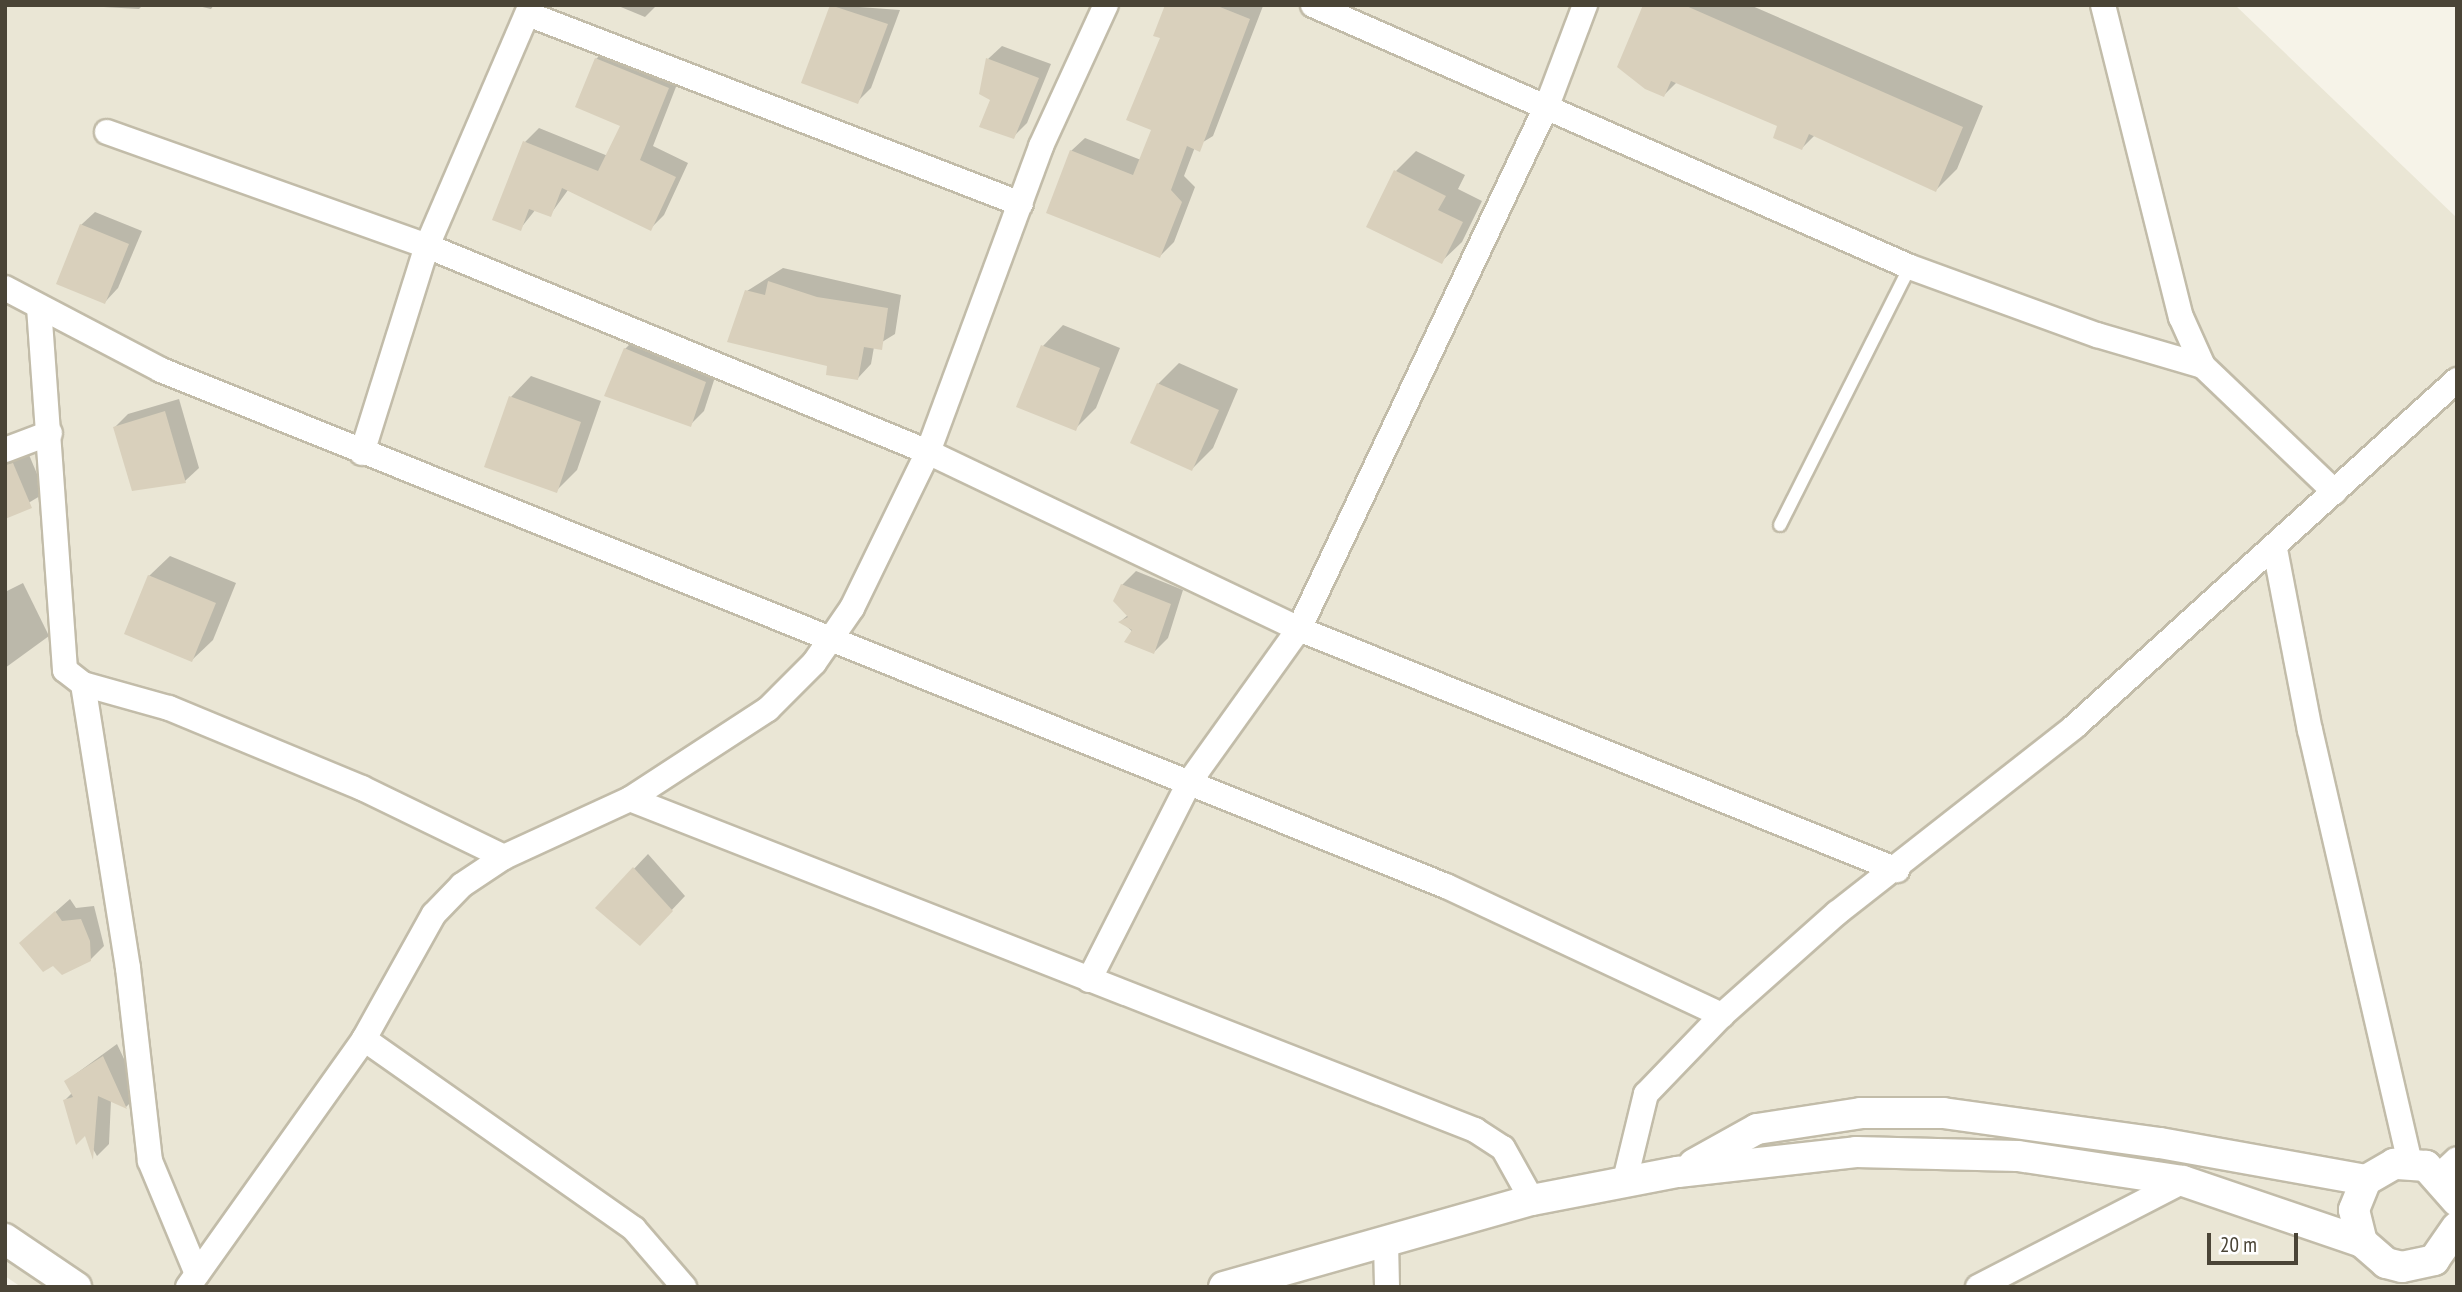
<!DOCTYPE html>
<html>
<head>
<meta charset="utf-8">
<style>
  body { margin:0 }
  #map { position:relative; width:2462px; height:1292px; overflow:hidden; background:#f6f3e8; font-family:"PT Sans Narrow",sans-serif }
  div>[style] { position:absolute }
  .residential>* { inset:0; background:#eae6d5 }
  .shadow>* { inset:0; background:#0003 }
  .building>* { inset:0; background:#d9d0bc }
  .roads { filter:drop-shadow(2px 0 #c2bca9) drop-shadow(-2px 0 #c2bca9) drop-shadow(0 2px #c2bca9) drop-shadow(0 -2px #c2bca9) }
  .service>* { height:12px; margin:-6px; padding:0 6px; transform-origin:6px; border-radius:6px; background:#fff }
  .minor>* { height:24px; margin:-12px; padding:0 12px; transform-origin:12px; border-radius:12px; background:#fff }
  .tertiary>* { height:30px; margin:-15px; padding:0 15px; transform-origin:15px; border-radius:15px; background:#fff }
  span { translate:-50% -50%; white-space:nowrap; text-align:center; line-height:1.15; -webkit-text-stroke:6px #fff; paint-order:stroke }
  .frame { position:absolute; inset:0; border:7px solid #4a4436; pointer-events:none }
  .scale { position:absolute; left:2207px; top:1233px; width:91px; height:32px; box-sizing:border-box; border:4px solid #4a4436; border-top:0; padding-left:9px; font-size:21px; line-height:24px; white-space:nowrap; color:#4a4436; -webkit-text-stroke:5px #fff; paint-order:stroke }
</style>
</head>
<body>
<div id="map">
  <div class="residential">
    <div style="clip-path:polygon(5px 5px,2235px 5px,2457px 218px,2457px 1287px,21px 1287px,5px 1276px)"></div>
  </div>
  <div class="shadow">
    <div style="clip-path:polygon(68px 5px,143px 5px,139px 9px)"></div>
    <div style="clip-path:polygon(194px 5px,214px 5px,211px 9px)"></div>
    <div style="clip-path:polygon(616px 5px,657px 5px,645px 17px)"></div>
    <div style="clip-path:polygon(832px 5px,900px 10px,871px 88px,857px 102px,804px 82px)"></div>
    <div style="clip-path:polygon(1167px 5px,1263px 6px,1213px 136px,1195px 147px,1184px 176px,1195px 187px,1174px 242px,1160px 256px,1071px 151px,1085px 138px,1141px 160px,1153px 129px)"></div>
    <div style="clip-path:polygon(1644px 5px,1750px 5px,1983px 106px,1957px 169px,1936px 190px,1815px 135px,1802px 148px,1780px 125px,1678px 81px,1664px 95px)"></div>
    <div style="clip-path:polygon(610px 45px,681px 74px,653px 146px,688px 163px,664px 215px,650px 229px,568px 190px,550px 215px,536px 209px,520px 229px,494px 219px,525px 142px,539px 128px,608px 156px,623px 125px,596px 59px)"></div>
    <div style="clip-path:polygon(1002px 46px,1051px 64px,1027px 123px,1013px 137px,992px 99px,988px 59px)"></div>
    <div style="clip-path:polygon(1416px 151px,1465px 175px,1458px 189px,1482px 201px,1462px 242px,1441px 262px,1396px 171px)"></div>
    <div style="clip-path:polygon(95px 212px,142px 231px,118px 288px,105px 302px,81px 225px)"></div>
    <div style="clip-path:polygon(783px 268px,901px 295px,895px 334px,874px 347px,871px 364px,858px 378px,829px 364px,747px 291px)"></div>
    <div style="clip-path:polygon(1063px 325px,1120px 348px,1096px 408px,1075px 429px,1043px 346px)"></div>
    <div style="clip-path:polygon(639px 335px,718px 368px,704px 411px,690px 425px,625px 349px)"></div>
    <div style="clip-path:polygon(1179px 363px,1238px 389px,1213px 448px,1192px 469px,1158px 384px)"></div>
    <div style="clip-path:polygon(531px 376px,601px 401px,577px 470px,556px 491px,511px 397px)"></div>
    <div style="clip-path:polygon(179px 399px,199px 468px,185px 481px,115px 427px,128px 414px)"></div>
    <div style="clip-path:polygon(5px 445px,27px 450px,45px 493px,5px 517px)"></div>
    <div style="clip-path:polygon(170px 556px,236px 583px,213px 640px,192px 660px,149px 576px)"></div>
    <div style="clip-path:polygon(1136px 571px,1183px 590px,1168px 638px,1154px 652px,1121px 621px,1128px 615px,1122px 585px)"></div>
    <div style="clip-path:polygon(23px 583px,49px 636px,5px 668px,5px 592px)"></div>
    <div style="clip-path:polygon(648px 854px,685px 896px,653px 930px,597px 908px)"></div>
    <div style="clip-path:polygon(70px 899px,76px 908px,94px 906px,104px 946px,90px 960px,35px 930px)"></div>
    <div style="clip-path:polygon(117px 1044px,140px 1093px,126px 1107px,111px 1100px,109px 1144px,97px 1156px,65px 1100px,72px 1093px,66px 1081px)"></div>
  </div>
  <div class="building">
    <div style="clip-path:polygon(830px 5px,888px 24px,858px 104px,801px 83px)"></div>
    <div style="clip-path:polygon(1165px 5px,1215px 5px,1250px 19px,1200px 152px,1187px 146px,1171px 190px,1182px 202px,1160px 258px,1046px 213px,1070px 150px,1133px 175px,1151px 130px,1126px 120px,1160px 38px,1153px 36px)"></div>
    <div style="clip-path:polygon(1643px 5px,1684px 5px,1963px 127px,1936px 192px,1809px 134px,1802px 150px,1773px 138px,1777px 126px,1671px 81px,1664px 97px,1645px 89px,1617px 67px)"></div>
    <div style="clip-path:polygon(595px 58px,669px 88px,640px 160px,676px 177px,651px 231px,562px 188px,551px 217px,529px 209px,521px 231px,492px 220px,523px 141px,598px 171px,620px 126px,575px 107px)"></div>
    <div style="clip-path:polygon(986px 58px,1039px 78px,1014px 139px,979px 127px,990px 100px,979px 94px)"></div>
    <div style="clip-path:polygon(1394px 170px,1446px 196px,1438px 210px,1463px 222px,1442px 264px,1366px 227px)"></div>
    <div style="clip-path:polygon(80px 224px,129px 244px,105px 304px,56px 284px)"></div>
    <div style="clip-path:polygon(768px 281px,817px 297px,888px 308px,882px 350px,864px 347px,858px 380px,826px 375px,827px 366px,727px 342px,745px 290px,765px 295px)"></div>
    <div style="clip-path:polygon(1041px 345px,1100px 368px,1076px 431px,1016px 407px)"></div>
    <div style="clip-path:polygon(624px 348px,706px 382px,691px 427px,604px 396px)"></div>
    <div style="clip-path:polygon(1157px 383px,1219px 410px,1192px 471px,1130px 443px)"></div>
    <div style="clip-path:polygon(509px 396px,581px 422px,557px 493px,484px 467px)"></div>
    <div style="clip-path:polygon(165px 411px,186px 483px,132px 491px,113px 427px)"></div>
    <div style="clip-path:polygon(13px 463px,32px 508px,5px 519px,5px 465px)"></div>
    <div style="clip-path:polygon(148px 575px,216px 603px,192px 662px,124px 634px)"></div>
    <div style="clip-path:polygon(1121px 584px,1171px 604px,1154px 654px,1124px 642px,1132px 630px,1118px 622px,1128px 617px,1113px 601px)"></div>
    <div style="clip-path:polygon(633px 867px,673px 911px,640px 946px,595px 908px)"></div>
    <div style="clip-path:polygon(55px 911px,62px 921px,81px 919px,90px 941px,91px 961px,62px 975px,53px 966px,43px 972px,19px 943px)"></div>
    <div style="clip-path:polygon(103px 1056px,127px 1109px,98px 1096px,93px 1160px,85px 1136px,76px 1145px,63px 1100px,73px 1097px,64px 1081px)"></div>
  </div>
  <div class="roads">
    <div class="service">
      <div style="left:1780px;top:525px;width:289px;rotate:-63.3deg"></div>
    </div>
    <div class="minor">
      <div style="left:1313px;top:5px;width:652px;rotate:23.69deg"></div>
      <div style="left:1910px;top:267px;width:199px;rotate:20deg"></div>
      <div style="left:2097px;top:335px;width:110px;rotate:16.3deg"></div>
      <div style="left:2103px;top:5px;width:322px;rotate:76deg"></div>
      <div style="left:2181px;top:317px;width:54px;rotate:65.8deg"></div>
      <div style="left:2203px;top:366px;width:182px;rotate:43.7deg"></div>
      <div style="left:528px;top:14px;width:528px;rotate:21.08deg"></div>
      <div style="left:107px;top:132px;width:340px;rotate:19.6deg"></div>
      <div style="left:427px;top:246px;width:542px;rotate:22.35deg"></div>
      <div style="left:928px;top:452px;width:411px;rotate:25.5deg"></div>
      <div style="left:1299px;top:629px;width:645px;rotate:21.95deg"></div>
      <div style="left:5px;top:288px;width:176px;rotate:27.7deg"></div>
      <div style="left:161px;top:370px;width:1385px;rotate:21.88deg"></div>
      <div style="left:1446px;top:886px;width:305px;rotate:25.1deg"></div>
      <div style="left:39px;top:307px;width:364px;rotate:85.9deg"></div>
      <div style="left:65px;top:670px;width:23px;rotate:38deg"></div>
      <div style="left:83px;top:684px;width:89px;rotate:15.6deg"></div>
      <div style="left:169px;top:708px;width:209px;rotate:22.5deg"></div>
      <div style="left:362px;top:788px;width:158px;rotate:25.9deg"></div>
      <div style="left:5px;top:450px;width:48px;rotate:-20.7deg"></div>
      <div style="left:362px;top:453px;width:217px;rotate:-72.6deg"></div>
      <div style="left:427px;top:246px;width:262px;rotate:-66.7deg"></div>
      <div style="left:2275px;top:549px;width:184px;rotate:79.1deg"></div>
      <div style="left:2310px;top:730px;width:443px;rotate:77deg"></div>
      <div style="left:83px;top:684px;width:288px;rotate:81deg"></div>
      <div style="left:128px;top:968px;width:194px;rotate:83.5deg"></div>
      <div style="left:150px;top:1161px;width:122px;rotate:67.4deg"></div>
      <div style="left:630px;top:799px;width:908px;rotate:21.39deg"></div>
      <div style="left:1475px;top:1130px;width:33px;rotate:33deg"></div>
      <div style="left:1503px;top:1148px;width:60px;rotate:60.9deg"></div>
      <div style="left:1089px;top:980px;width:223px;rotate:-63.1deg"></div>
      <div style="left:1190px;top:781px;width:187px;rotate:-54.4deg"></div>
      <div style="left:1299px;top:629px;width:582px;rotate:-64.67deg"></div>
      <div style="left:1548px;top:103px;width:105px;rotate:-69.3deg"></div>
      <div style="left:364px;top:1039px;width:330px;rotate:35.1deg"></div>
      <div style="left:634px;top:1229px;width:77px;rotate:49.2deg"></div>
      <div style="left:2440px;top:1175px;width:23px;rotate:-43deg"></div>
      <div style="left:1624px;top:1184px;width:93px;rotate:-76.3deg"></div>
      <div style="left:1646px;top:1094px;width:110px;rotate:-46.1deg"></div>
      <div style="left:1722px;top:1015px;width:154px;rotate:-41.6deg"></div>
      <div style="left:1837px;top:913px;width:301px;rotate:-38.1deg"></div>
      <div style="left:2074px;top:727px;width:517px;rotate:-42.18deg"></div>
      <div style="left:1386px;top:1242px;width:45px;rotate:88.7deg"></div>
      <div style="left:188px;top:1287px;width:304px;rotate:-54.6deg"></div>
      <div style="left:364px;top:1039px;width:143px;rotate:-60.8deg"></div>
      <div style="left:434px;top:914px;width:40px;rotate:-46deg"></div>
      <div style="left:462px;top:885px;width:50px;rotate:-33.7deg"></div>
      <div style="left:504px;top:857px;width:139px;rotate:-24.7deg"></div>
      <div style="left:630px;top:799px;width:165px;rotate:-33.1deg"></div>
      <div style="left:768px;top:709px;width:65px;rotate:-45deg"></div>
      <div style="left:814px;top:663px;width:67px;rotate:-55.4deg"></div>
      <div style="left:852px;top:608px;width:174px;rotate:-64deg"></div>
      <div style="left:928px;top:452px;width:326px;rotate:-69.7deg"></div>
      <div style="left:1041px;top:146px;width:155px;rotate:-65.3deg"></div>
      <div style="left:1978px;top:1287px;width:231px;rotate:-27.3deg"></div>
    </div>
    <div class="tertiary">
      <div style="left:1694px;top:1164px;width:72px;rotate:-29.1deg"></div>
      <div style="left:1757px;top:1129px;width:105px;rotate:-8.7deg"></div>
      <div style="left:1861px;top:1113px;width:82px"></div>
      <div style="left:1943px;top:1113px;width:219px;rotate:7.9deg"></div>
      <div style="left:2160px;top:1143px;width:209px;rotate:10.2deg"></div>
      <div style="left:2457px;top:1201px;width:47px;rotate:-131.5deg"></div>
      <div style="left:2426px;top:1166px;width:32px;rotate:-176deg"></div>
      <div style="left:2394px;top:1164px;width:32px;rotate:150deg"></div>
      <div style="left:2366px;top:1180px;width:32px;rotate:112deg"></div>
      <div style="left:2354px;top:1210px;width:33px;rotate:76deg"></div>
      <div style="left:2362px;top:1242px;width:32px;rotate:41deg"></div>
      <div style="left:2386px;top:1263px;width:16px;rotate:14deg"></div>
      <div style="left:2402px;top:1267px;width:33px;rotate:-12deg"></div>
      <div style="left:2434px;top:1260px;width:40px;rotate:-55.1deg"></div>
      <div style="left:5px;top:1239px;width:86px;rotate:34.1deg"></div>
      <div style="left:1224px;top:1287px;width:320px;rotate:-15.8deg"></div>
      <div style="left:1532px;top:1200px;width:149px;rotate:-10.9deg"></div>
      <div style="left:1678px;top:1172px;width:179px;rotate:-6.4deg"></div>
      <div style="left:1856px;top:1152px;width:162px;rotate:1.4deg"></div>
      <div style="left:2018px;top:1156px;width:167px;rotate:8.6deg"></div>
      <div style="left:2183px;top:1181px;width:189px;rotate:18.8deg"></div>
    </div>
  </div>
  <div class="frame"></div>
  <div class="scale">20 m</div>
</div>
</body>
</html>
